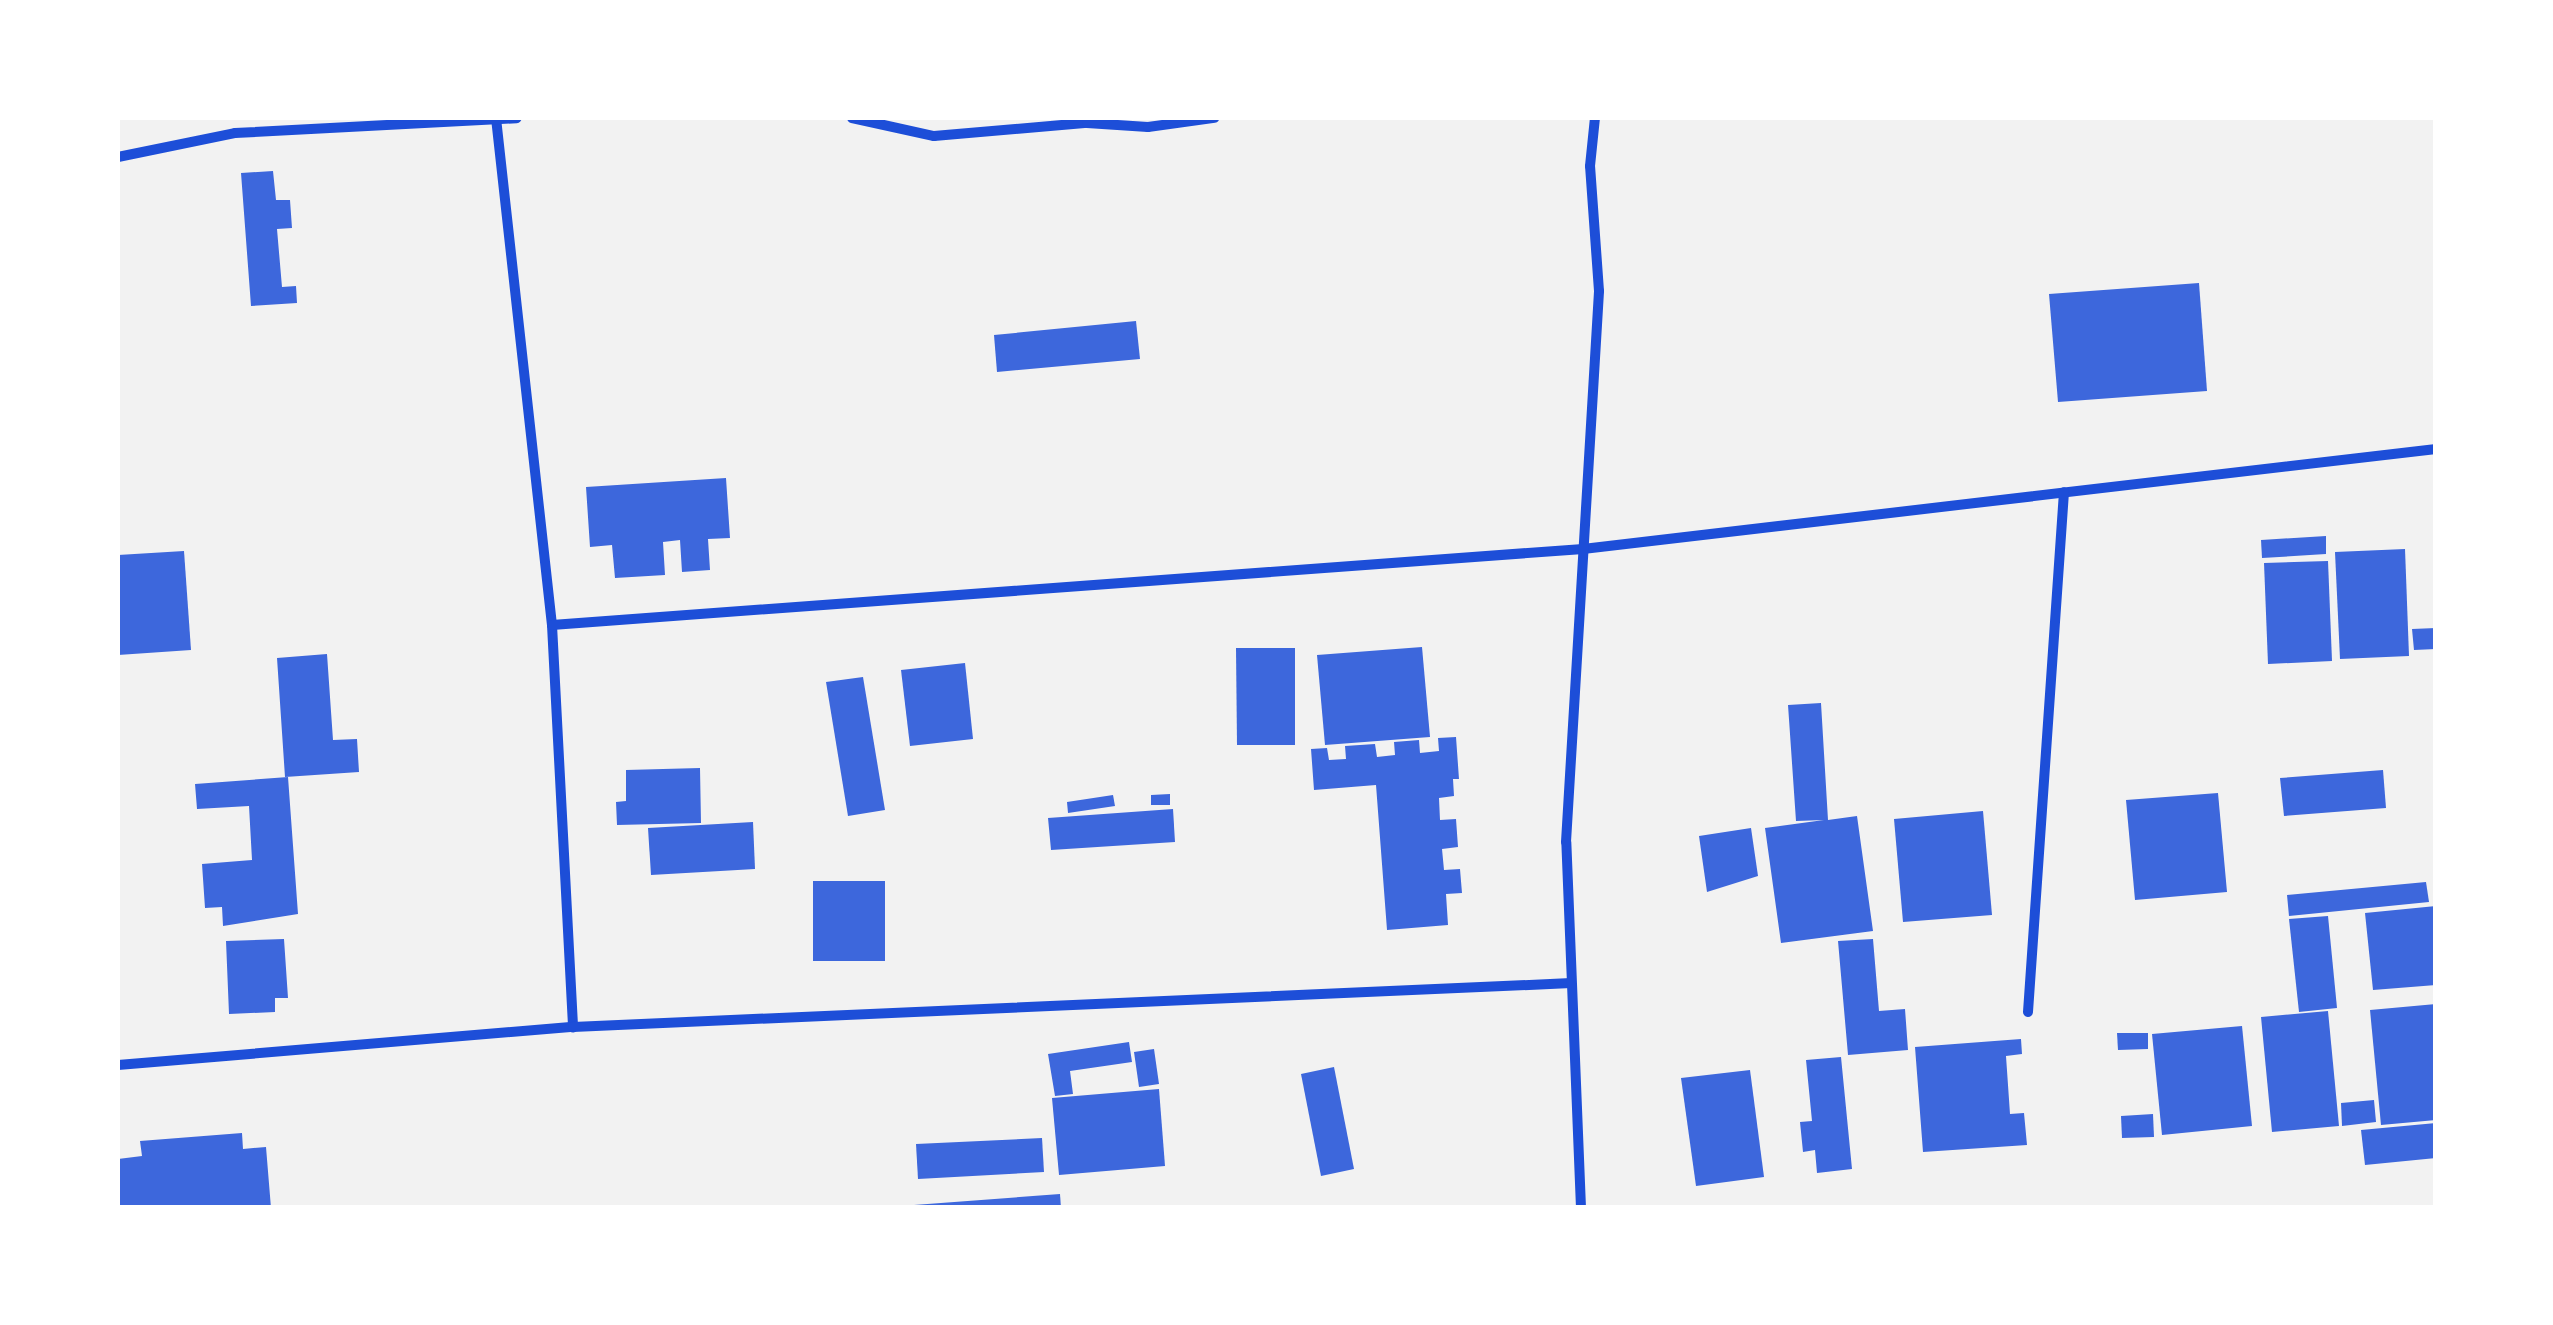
<!DOCTYPE html>
<html>
<head>
<meta charset="utf-8">
<style>
  body { margin:0 }
  #map { position:relative; width:2553px; height:1325px; overflow:hidden; background:#f2f2f2; font-family:"Open Sans",sans-serif }
  div>[style] { position:absolute }
  .building>* { inset:0; background:#3d67dc }
  .minor>* { height:10px; margin:-5px; padding:0 5px; transform-origin:5px; border-radius:5px; background:#1d4ed8 }
  span { translate:-50% -50%; white-space:nowrap; text-align:center; line-height:1.15; -webkit-text-stroke:10px #fff; paint-order:stroke }
  .frame { position:absolute; inset:0; border:120px solid #fff; pointer-events:none }
</style>
</head>
<body>
<div id="map">
  <div class="building">
    <div style="clip-path:polygon(273px 171px,276px 200px,290px 200px,292px 228px,277px 229px,282px 287px,296px 286px,297px 303px,251px 306px,241px 173px)"></div>
    <div style="clip-path:polygon(2199px 283px,2207px 391px,2058px 402px,2049px 294px)"></div>
    <div style="clip-path:polygon(1136px 321px,1140px 359px,997px 372px,994px 335px)"></div>
    <div style="clip-path:polygon(726px 478px,730px 538px,708px 539px,710px 570px,682px 572px,680px 540px,663px 542px,665px 575px,615px 578px,612px 545px,590px 547px,586px 487px)"></div>
    <div style="clip-path:polygon(2326px 536px,2326px 554px,2262px 558px,2261px 540px)"></div>
    <div style="clip-path:polygon(2405px 549px,2409px 656px,2340px 659px,2335px 552px)"></div>
    <div style="clip-path:polygon(184px 551px,191px 650px,118px 655px,118px 555px)"></div>
    <div style="clip-path:polygon(2328px 561px,2332px 661px,2268px 664px,2264px 563px)"></div>
    <div style="clip-path:polygon(2436px 628px,2436px 649px,2414px 650px,2412px 629px)"></div>
    <div style="clip-path:polygon(1422px 647px,1430px 737px,1325px 745px,1317px 655px)"></div>
    <div style="clip-path:polygon(1236px 648px,1295px 648px,1295px 745px,1237px 745px)"></div>
    <div style="clip-path:polygon(327px 654px,333px 740px,357px 739px,359px 772px,285px 777px,277px 658px)"></div>
    <div style="clip-path:polygon(965px 663px,973px 739px,910px 746px,901px 670px)"></div>
    <div style="clip-path:polygon(863px 677px,885px 810px,848px 816px,826px 682px)"></div>
    <div style="clip-path:polygon(1821px 703px,1828px 820px,1857px 816px,1873px 931px,1781px 943px,1765px 828px,1824px 820px,1796px 821px,1788px 705px)"></div>
    <div style="clip-path:polygon(1456px 737px,1459px 779px,1453px 779px,1454px 796px,1439px 798px,1440px 820px,1456px 819px,1458px 847px,1442px 849px,1444px 870px,1460px 869px,1462px 893px,1446px 894px,1448px 925px,1387px 930px,1376px 785px,1314px 790px,1311px 749px,1327px 748px,1329px 760px,1346px 759px,1345px 746px,1375px 744px,1377px 757px,1395px 755px,1394px 742px,1419px 740px,1420px 753px,1439px 751px,1438px 738px)"></div>
    <div style="clip-path:polygon(700px 768px,701px 823px,617px 825px,616px 802px,626px 801px,626px 770px)"></div>
    <div style="clip-path:polygon(2383px 770px,2386px 808px,2284px 816px,2280px 778px)"></div>
    <div style="clip-path:polygon(288px 777px,298px 914px,223px 926px,222px 907px,205px 908px,202px 864px,252px 860px,249px 806px,197px 809px,195px 784px)"></div>
    <div style="clip-path:polygon(2218px 793px,2227px 892px,2135px 900px,2126px 800px)"></div>
    <div style="clip-path:polygon(1170px 794px,1170px 805px,1151px 805px,1151px 795px)"></div>
    <div style="clip-path:polygon(1113px 795px,1115px 806px,1068px 813px,1067px 802px)"></div>
    <div style="clip-path:polygon(1173px 809px,1175px 842px,1051px 850px,1048px 818px)"></div>
    <div style="clip-path:polygon(1983px 811px,1992px 915px,1903px 922px,1894px 819px)"></div>
    <div style="clip-path:polygon(753px 822px,755px 869px,651px 875px,648px 828px)"></div>
    <div style="clip-path:polygon(1751px 828px,1758px 876px,1707px 892px,1699px 836px)"></div>
    <div style="clip-path:polygon(813px 881px,885px 881px,885px 961px,813px 961px)"></div>
    <div style="clip-path:polygon(2426px 882px,2429px 902px,2289px 916px,2287px 895px)"></div>
    <div style="clip-path:polygon(2436px 906px,2436px 985px,2373px 990px,2365px 913px)"></div>
    <div style="clip-path:polygon(2328px 916px,2337px 1008px,2299px 1012px,2289px 919px)"></div>
    <div style="clip-path:polygon(284px 939px,288px 998px,275px 998px,275px 1012px,229px 1014px,226px 941px)"></div>
    <div style="clip-path:polygon(1873px 939px,1879px 1011px,1905px 1009px,1908px 1050px,1848px 1055px,1838px 941px)"></div>
    <div style="clip-path:polygon(2436px 1004px,2436px 1120px,2381px 1125px,2370px 1010px)"></div>
    <div style="clip-path:polygon(2328px 1011px,2339px 1126px,2272px 1132px,2261px 1017px)"></div>
    <div style="clip-path:polygon(2242px 1026px,2252px 1126px,2162px 1135px,2152px 1034px)"></div>
    <div style="clip-path:polygon(2117px 1033px,2148px 1033px,2148px 1049px,2118px 1050px)"></div>
    <div style="clip-path:polygon(2021px 1039px,2022px 1054px,2006px 1056px,2010px 1114px,2024px 1113px,2027px 1145px,1923px 1152px,1915px 1047px)"></div>
    <div style="clip-path:polygon(1129px 1042px,1132px 1062px,1070px 1071px,1073px 1094px,1055px 1096px,1048px 1054px)"></div>
    <div style="clip-path:polygon(1154px 1049px,1159px 1084px,1139px 1087px,1134px 1052px)"></div>
    <div style="clip-path:polygon(1841px 1057px,1852px 1169px,1817px 1173px,1815px 1150px,1803px 1152px,1800px 1122px,1812px 1121px,1806px 1060px)"></div>
    <div style="clip-path:polygon(1334px 1067px,1354px 1169px,1321px 1176px,1301px 1074px)"></div>
    <div style="clip-path:polygon(1750px 1070px,1764px 1177px,1696px 1186px,1681px 1078px)"></div>
    <div style="clip-path:polygon(1159px 1089px,1165px 1166px,1059px 1175px,1052px 1098px)"></div>
    <div style="clip-path:polygon(2374px 1100px,2376px 1122px,2342px 1126px,2341px 1103px)"></div>
    <div style="clip-path:polygon(2153px 1114px,2154px 1137px,2122px 1138px,2121px 1116px)"></div>
    <div style="clip-path:polygon(2436px 1123px,2436px 1158px,2365px 1165px,2361px 1130px)"></div>
    <div style="clip-path:polygon(242px 1133px,243px 1149px,266px 1147px,271px 1208px,118px 1208px,118px 1159px,142px 1156px,140px 1141px)"></div>
    <div style="clip-path:polygon(1042px 1138px,1044px 1172px,918px 1179px,916px 1144px)"></div>
    <div style="clip-path:polygon(1060px 1194px,1061px 1208px,914px 1208px,914px 1205px)"></div>
  </div>
  <div class="minor">
    <div style="left:496px;top:118px;width:510px;rotate:83.7deg"></div>
    <div style="left:552px;top:625px;width:403px;rotate:87deg"></div>
    <div style="left:852px;top:118px;width:84px;rotate:12.4deg"></div>
    <div style="left:934px;top:136px;width:154px;rotate:-4.9deg"></div>
    <div style="left:1087px;top:123px;width:61px;rotate:3.8deg"></div>
    <div style="left:1148px;top:127px;width:67px;rotate:-7.8deg"></div>
    <div style="left:118px;top:157px;width:119px;rotate:-11.6deg"></div>
    <div style="left:235px;top:133px;width:282px;rotate:-3deg"></div>
    <div style="left:552px;top:625px;width:1034px;rotate:-4.22deg"></div>
    <div style="left:1583px;top:549px;width:859px;rotate:-6.69deg"></div>
    <div style="left:2028px;top:1012px;width:521px;rotate:-86.04deg"></div>
    <div style="left:118px;top:1065px;width:457px;rotate:-4.8deg"></div>
    <div style="left:573px;top:1027px;width:999px;rotate:-2.52deg"></div>
    <div style="left:1581px;top:1208px;width:366px;rotate:-92.3deg"></div>
    <div style="left:1566px;top:842px;width:552px;rotate:-86.57deg"></div>
    <div style="left:1599px;top:291px;width:125px;rotate:-94.1deg"></div>
    <div style="left:1590px;top:166px;width:48px;rotate:-84.1deg"></div>
  </div>
  <div class="frame"></div>
</div>
</body>
</html>
